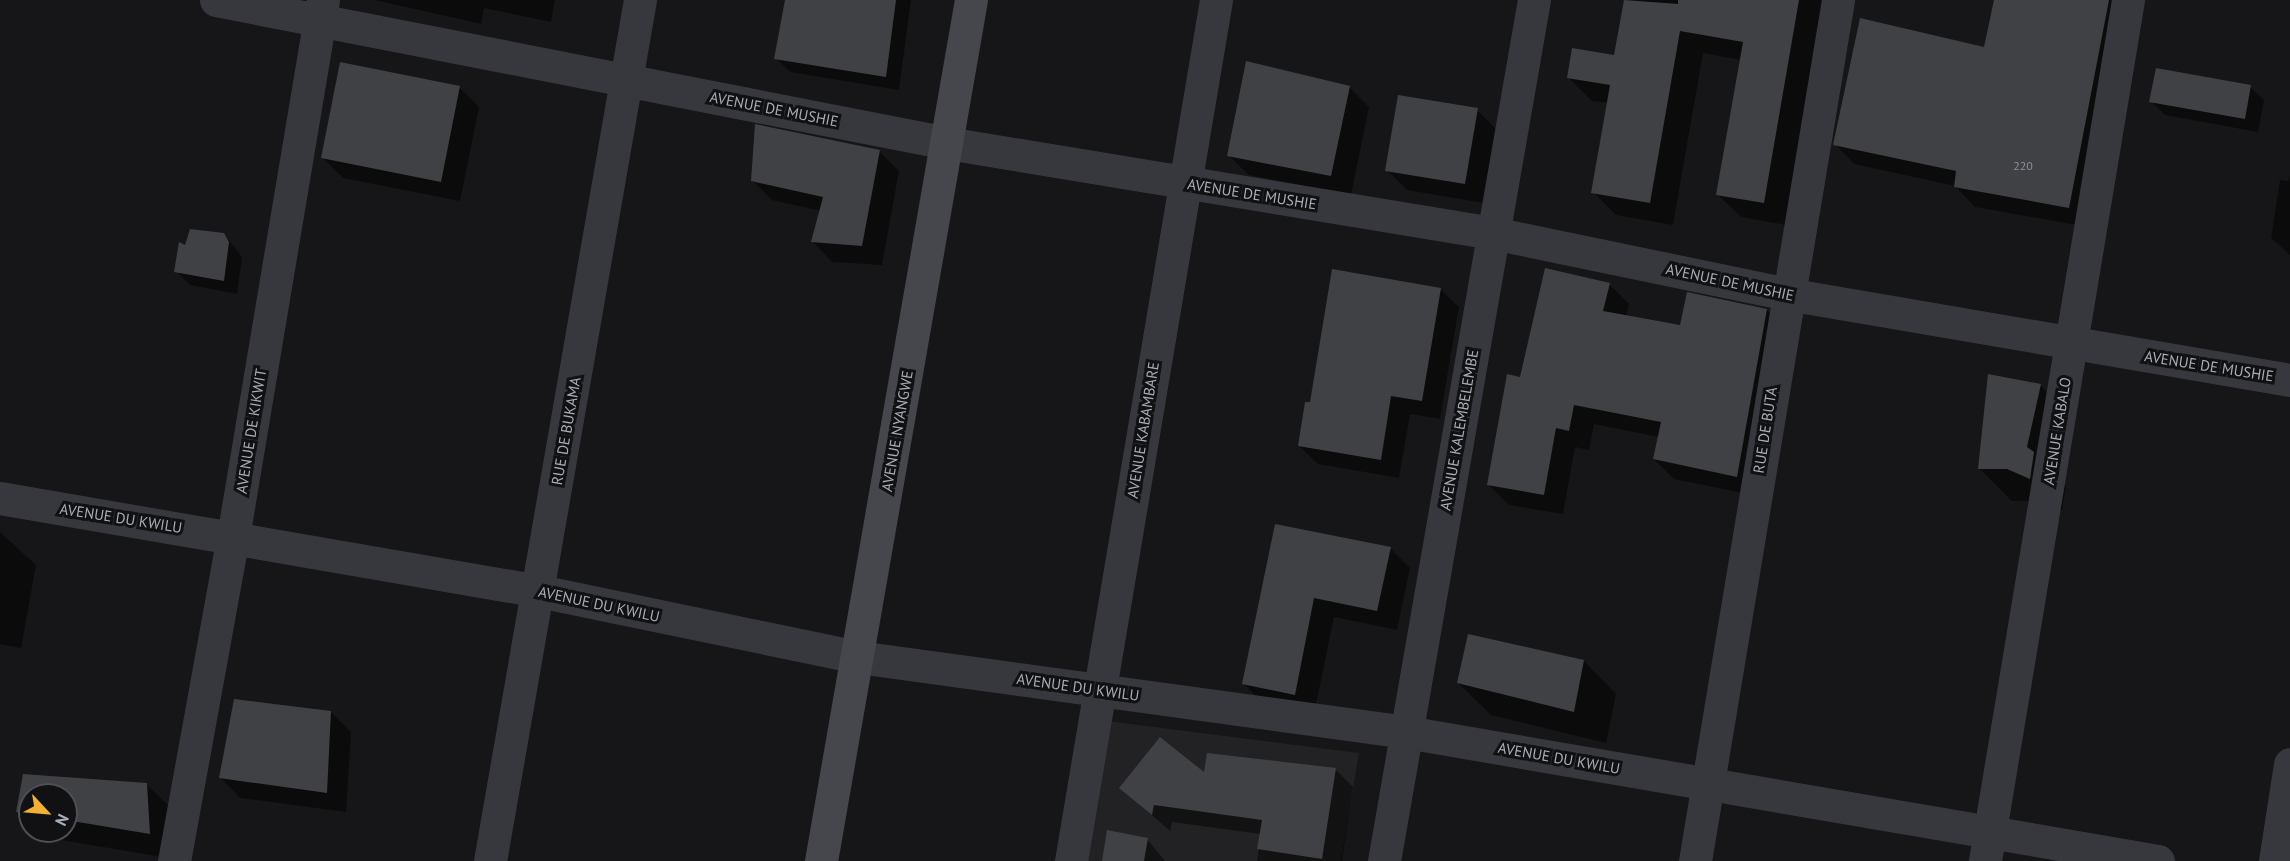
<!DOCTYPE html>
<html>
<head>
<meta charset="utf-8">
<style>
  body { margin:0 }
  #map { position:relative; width:2290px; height:861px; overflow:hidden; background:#161618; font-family:"PT Sans",sans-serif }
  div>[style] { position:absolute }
  .built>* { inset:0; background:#222225 }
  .shadow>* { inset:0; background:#0007 }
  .building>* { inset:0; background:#404145 }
  .minor>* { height:33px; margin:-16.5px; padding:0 16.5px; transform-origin:16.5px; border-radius:16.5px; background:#37383d }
  .tertiary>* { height:33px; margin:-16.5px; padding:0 16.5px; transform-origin:16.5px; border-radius:16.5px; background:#37383d }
  .secondary>* { height:33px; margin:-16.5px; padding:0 16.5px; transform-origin:16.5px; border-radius:16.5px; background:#45474d }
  span { translate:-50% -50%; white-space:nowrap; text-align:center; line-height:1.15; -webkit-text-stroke:6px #111113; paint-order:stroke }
  .number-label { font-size:12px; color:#8e929b }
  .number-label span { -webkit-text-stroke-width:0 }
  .street-label { font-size:15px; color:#a8adb8 }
  .north { position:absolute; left:18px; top:783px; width:60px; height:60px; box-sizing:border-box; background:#111113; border:2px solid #4d4f55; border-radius:50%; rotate:116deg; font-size:16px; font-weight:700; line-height:24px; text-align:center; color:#a8adb8 }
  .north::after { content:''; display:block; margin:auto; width:21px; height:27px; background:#f2b134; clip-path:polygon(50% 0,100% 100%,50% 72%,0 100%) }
</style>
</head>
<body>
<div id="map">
  <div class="built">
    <div style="clip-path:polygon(1107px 721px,1359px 753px,1341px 861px,1085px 861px)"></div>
  </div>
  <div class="shadow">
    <div style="clip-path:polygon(375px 0,555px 0,551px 22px,484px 8px,481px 24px)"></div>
    <div style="clip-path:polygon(786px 0,911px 0,899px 90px,790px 72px,776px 58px)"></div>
    <div style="clip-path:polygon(1625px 0,1851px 0,1786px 225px,1741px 217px,1718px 195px,1741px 60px,1703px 53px,1673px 225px,1616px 215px,1593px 192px,1609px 103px,1592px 101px,1569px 78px,1615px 57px)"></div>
    <div style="clip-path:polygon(1996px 0,2114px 0,2088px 227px,1975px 207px,1955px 186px,1854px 164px,1835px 144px,1985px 49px)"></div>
    <div style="clip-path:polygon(459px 87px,479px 107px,460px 201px,343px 178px,323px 158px)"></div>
    <div style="clip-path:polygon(1349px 87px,1369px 107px,1351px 195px,1249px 175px,1229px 156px)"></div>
    <div style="clip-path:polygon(2250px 87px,2264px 100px,2258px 132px,2165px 115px,2151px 101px)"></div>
    <div style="clip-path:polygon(1477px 110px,1497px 130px,1484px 203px,1407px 190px,1387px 170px)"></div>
    <div style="clip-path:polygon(879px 151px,899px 171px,882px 265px,832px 262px,813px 242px,821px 211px,772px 200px,752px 180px)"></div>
    <div style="clip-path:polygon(2290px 175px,2290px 255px,2271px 238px,2280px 180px,2289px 181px)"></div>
    <div style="clip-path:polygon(224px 234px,242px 257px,237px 294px,190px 285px,176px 271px,185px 247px)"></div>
    <div style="clip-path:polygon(1609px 284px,1629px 304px,1626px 317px,1681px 327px,1767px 310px,1787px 330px,1757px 496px,1674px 479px,1654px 459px,1659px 437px,1594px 424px,1589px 450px,1575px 447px,1563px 514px,1509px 505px,1489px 485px,1521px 378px)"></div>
    <div style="clip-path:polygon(1440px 289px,1459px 307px,1440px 419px,1410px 414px,1399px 478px,1318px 464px,1299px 446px,1311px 404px)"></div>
    <div style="clip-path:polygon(2040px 385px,2072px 418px,2059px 479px,2066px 486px,2062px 510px,2040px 501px,2012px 501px,1980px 469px)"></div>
    <div style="clip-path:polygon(1276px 525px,1390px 548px,1410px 568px,1397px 630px,1334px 617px,1314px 714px,1264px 704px,1244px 684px)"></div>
    <div style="clip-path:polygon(0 532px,36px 565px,21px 648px,0 644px)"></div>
    <div style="clip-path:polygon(1584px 661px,1616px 694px,1606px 743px,1491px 715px,1458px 683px)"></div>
    <div style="clip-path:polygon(331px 712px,351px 732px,346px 812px,240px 798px,221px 778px)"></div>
    <div style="clip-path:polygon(1335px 769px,1353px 787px,1342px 861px,1257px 861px,1261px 834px,1172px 822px,1170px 831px,1121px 788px,1206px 775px)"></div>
    <div style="clip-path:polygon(25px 776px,146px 784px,172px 809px,174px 859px,43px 837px,37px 831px,66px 831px,66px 795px,30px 795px,30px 824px,18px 812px)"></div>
    <div style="clip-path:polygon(1147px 839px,1165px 861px,1103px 861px)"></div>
  </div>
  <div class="building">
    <div style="clip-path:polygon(785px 0,896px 0,886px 77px,774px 59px)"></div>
    <div style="clip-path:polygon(1624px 0,1678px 4px,1678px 0,1799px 0,1764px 203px,1716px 195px,1743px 42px,1680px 31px,1650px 203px,1591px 193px,1610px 85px,1567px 78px,1572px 48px,1614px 55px)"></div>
    <div style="clip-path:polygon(1994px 0,2109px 0,2069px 208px,1954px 187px,1956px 171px,1833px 145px,1860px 18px,1984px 47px)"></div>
    <div style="clip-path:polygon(1246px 61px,1350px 86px,1331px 176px,1227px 156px)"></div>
    <div style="clip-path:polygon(340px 62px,460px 86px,441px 182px,321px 158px)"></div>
    <div style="clip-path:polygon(2156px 68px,2251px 85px,2245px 119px,2149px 102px)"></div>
    <div style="clip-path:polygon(1398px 95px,1478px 108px,1465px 184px,1385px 171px)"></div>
    <div style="clip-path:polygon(755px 124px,880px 150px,862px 246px,811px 242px,823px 197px,751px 181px)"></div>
    <div style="clip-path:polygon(190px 229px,224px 233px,229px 242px,224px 281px,174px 272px,179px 242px,185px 245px)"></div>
    <div style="clip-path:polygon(1545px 268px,1610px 283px,1603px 311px,1680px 325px,1687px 292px,1767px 309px,1737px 477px,1653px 459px,1661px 422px,1574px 405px,1569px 431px,1556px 428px,1544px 495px,1487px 485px,1507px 374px,1520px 377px)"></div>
    <div style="clip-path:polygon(1332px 269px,1441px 288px,1422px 401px,1391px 396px,1381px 460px,1298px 446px,1305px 402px,1310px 402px)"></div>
    <div style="clip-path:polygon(1988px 374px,2041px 384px,2027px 447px,2034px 452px,2030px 479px,2007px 469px,1978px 469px)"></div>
    <div style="clip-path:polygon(1275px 524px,1391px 547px,1377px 611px,1314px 598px,1295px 695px,1242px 684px)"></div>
    <div style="clip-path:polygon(1468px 634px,1584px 660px,1574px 712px,1457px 683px)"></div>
    <div style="clip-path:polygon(234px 699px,331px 711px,327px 793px,219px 778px)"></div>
    <div style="clip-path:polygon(1160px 737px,1204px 772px,1207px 753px,1336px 768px,1322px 859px,1257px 849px,1262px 820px,1154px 805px,1152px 815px,1119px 788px)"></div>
    <div style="clip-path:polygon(23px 774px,147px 783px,150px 834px,66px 820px,66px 795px,30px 795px,30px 814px,16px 812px)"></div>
    <div style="clip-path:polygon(1107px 830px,1148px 838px,1144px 861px,1102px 861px)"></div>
  </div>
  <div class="minor">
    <div style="left:0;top:498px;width:547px;rotate:9.79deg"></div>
    <div style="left:539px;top:591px;width:326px;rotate:11.7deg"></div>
    <div style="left:858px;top:657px;width:553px;rotate:7.79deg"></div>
    <div style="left:1406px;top:732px;width:763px;rotate:9.73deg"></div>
    <div style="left:174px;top:861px;width:329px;rotate:-79.7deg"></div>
    <div style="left:233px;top:537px;width:544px;rotate:-80.49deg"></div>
    <div style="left:490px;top:861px;width:874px;rotate:-80.12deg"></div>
    <div style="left:1071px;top:861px;width:873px;rotate:-80.44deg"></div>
    <div style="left:1695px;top:861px;width:873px;rotate:-80.57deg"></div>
    <div style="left:1985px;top:861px;width:873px;rotate:-80.57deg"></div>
    <div style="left:2275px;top:861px;width:98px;rotate:-81.2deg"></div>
  </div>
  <div class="tertiary">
    <div style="left:216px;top:0;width:745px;rotate:11.07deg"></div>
    <div style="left:947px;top:143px;width:553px;rotate:9.36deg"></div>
    <div style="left:1493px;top:233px;width:300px;rotate:11.7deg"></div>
    <div style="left:1787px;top:294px;width:510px;rotate:9.7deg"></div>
    <div style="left:1384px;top:861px;width:874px;rotate:-80.12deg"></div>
  </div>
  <div class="secondary">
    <div style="left:821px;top:861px;width:874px;rotate:-80.12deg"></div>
  </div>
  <div class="number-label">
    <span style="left:2023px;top:166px">220</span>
  </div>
  <div class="street-label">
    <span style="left:774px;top:109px;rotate:11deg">AVENUE DE MUSHIE</span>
    <span style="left:1252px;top:194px;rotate:9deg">AVENUE DE MUSHIE</span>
    <span style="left:1730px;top:282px;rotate:12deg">AVENUE DE MUSHIE</span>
    <span style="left:2209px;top:366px;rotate:9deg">AVENUE DE MUSHIE</span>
    <span style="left:1143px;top:430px;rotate:-81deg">AVENUE KABAMBARE</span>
    <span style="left:1459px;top:430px;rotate:-80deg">AVENUE KALEMBELEMBE</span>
    <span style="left:1765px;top:430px;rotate:-81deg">RUE DE BUTA</span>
    <span style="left:251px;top:431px;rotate:-81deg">AVENUE DE KIKWIT</span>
    <span style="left:566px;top:431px;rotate:-80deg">RUE DE BUKAMA</span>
    <span style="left:897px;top:431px;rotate:-80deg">AVENUE NYANGWE</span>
    <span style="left:2057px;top:431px;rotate:-81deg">AVENUE KABALO</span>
    <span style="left:121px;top:518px;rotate:9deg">AVENUE DU KWILU</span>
    <span style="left:599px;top:604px;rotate:12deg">AVENUE DU KWILU</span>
    <span style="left:1078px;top:687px;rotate:8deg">AVENUE DU KWILU</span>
    <span style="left:1559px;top:758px;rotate:10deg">AVENUE DU KWILU</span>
  </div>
  <div class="north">N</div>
</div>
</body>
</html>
